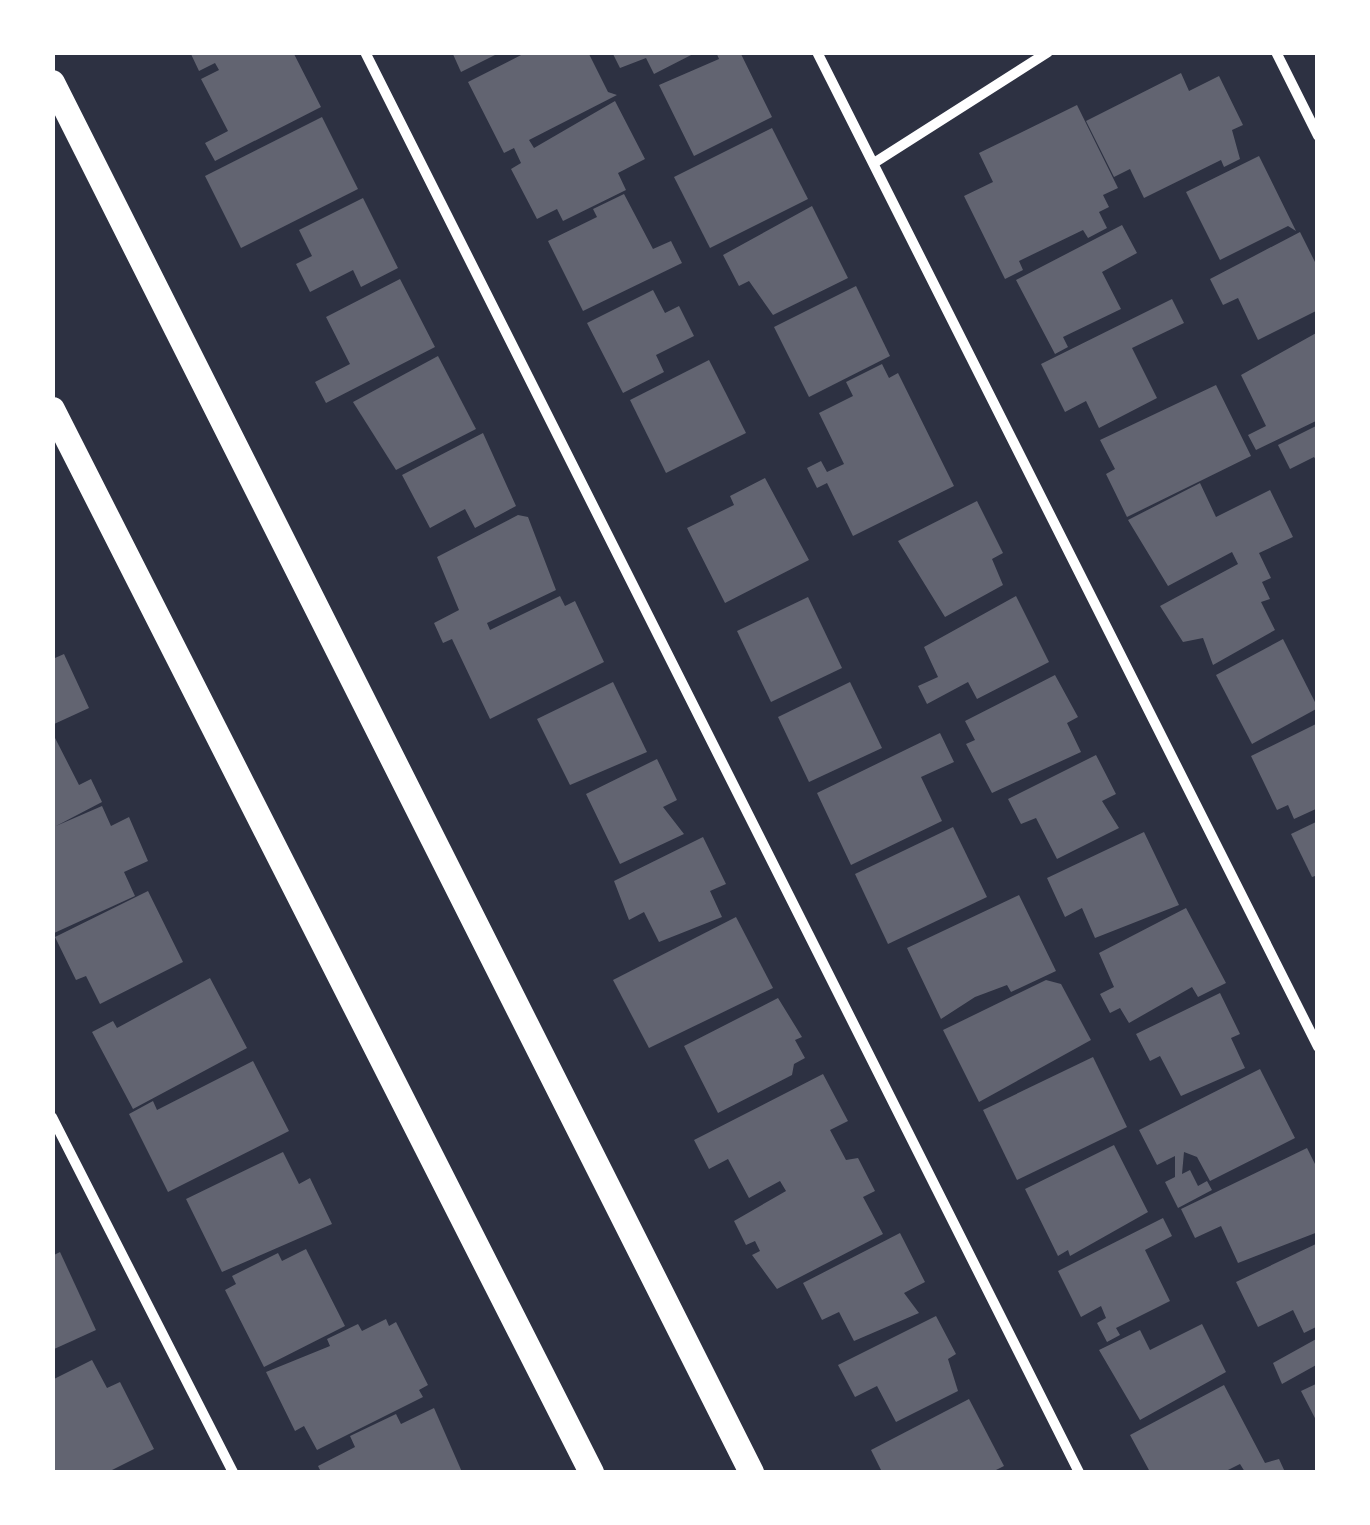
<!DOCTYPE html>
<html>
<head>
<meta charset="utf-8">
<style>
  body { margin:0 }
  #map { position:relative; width:1370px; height:1525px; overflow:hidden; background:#2d3142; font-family:Helvetica,sans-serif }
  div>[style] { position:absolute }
  .building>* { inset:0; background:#626471 }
  .minor>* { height:10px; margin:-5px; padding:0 5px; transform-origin:5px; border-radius:5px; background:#fff }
  .primary>* { height:25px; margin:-12.5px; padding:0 12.5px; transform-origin:12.5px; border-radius:12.5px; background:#fff }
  span { translate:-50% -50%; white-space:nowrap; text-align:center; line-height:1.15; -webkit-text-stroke:9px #fff; paint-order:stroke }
  .frame { position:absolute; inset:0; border:55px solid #fff; pointer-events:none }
</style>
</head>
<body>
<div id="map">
  <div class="building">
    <div style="clip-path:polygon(190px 52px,293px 52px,321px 107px,215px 161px,205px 143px,228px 131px,201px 79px,219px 70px,215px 63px,199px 71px)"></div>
    <div style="clip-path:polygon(452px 52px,501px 52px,461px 72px)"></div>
    <div style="clip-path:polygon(527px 52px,588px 52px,608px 92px,617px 95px,529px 140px,534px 148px,615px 101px,645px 159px,618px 173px,626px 190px,563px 221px,557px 209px,537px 219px,511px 169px,521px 163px,514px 148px,504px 153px,468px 82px)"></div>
    <div style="clip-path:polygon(612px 52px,697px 52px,654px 74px,646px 58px,620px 68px)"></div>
    <div style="clip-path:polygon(716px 52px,740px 52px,772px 117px,694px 156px,659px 85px,719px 59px)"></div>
    <div style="clip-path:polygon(1181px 73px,1189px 91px,1219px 76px,1243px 125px,1232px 130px,1240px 159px,1224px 167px,1221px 160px,1144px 198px,1130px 169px,1114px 177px,1086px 121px)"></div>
    <div style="clip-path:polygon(1077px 105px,1118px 188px,1103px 195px,1109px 207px,1099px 212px,1107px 228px,1088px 238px,1083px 230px,1019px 261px,1023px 270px,1005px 279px,964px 196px,993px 182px,979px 153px)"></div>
    <div style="clip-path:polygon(322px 117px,358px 189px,241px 248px,205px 176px)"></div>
    <div style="clip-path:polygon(772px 128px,808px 199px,710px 248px,674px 177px)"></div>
    <div style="clip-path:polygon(1259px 156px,1296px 231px,1288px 226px,1220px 260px,1186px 192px)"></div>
    <div style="clip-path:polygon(624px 194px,653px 249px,671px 241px,682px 263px,583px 311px,548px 241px,597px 217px,593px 209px)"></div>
    <div style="clip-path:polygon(363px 198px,398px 268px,361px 287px,353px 270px,310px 292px,296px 264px,312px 256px,299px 230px)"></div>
    <div style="clip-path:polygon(812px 206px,848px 278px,773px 315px,749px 281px,739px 286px,723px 255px)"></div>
    <div style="clip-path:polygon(1122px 225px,1137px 253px,1102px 272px,1121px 309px,1063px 337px,1068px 347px,1055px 354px,1016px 280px)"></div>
    <div style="clip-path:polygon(1300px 232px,1318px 268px,1318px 310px,1258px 340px,1238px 298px,1223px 305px,1210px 279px)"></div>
    <div style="clip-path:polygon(400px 279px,435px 347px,326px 403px,315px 382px,350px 364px,326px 317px)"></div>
    <div style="clip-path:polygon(856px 286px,890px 356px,809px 397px,774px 327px)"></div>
    <div style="clip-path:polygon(653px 290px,665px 313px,679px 306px,694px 336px,656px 355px,664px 372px,623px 393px,587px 323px)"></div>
    <div style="clip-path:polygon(1172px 299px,1184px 323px,1132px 348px,1157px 398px,1099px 428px,1086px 401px,1065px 412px,1041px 364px)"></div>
    <div style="clip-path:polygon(1318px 332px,1318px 420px,1256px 450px,1248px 435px,1266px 426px,1241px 375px)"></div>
    <div style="clip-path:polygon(438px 356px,476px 429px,396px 470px,353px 402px)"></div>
    <div style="clip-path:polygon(709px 360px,746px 433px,666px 473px,630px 400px)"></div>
    <div style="clip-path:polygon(882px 364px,889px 378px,898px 373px,954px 486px,853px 536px,827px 483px,817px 488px,807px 468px,821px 461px,827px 472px,844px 464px,819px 413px,853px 396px,846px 382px)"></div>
    <div style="clip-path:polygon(1216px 385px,1251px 456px,1127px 517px,1106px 474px,1115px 469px,1100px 440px)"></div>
    <div style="clip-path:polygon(1318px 425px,1318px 463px,1314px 457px,1290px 469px,1278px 445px)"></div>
    <div style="clip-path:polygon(483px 433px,516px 506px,475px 528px,465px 509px,430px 528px,402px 475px)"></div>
    <div style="clip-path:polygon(765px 478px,809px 560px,725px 603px,687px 528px,734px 505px,730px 496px)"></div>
    <div style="clip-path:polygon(1200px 483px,1216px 517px,1270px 490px,1293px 537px,1259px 553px,1271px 578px,1262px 582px,1270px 599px,1261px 602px,1275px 630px,1213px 665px,1203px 638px,1183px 642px,1160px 606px,1238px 564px,1232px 552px,1168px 586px,1128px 520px)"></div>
    <div style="clip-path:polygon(977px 501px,1003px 553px,992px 559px,1003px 585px,945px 617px,898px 541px)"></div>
    <div style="clip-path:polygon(518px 515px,528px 517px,556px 590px,487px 623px,490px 630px,560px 596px,565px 606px,575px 601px,604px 662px,490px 719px,452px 639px,443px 643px,434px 623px,459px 610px,437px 557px)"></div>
    <div style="clip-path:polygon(1016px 596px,1049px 662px,977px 699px,968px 682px,927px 704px,918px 686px,938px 677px,924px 647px)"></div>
    <div style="clip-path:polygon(808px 597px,842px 668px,771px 702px,737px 631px)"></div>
    <div style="clip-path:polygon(1283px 639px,1318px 708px,1252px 744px,1216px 675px)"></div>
    <div style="clip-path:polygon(52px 653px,55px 658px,64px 654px,89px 708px,52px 725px)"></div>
    <div style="clip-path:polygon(1055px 675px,1078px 717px,1067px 723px,1081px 752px,992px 793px,966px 744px,975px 740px,965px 721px)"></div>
    <div style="clip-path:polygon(613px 682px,647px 752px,570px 785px,537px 719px)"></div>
    <div style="clip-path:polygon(850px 682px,882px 748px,809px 782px,778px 717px)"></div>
    <div style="clip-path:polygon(1318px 723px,1318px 808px,1294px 819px,1288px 805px,1277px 810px,1251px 756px)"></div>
    <div style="clip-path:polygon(52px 732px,79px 785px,91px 779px,102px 802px,56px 826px,102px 806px,111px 826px,129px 817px,148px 861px,124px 872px,135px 896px,52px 934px)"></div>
    <div style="clip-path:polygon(940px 733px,954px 762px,921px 777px,942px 821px,851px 865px,817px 793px)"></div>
    <div style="clip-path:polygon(1096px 755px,1116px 794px,1102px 801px,1119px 828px,1057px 859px,1036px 818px,1021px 824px,1008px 799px)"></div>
    <div style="clip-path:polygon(657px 759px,677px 800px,663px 807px,684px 834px,620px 864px,586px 794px)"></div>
    <div style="clip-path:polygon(1318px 821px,1318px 875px,1312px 877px,1291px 834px)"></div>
    <div style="clip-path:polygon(953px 827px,987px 897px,888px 944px,855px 874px)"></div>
    <div style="clip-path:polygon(1144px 832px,1179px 905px,1095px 938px,1082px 908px,1065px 917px,1047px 878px)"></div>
    <div style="clip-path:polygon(703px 837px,726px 884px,710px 891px,722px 917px,659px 942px,644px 912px,629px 920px,614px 881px)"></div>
    <div style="clip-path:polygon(148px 891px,183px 962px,100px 1004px,86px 976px,76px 980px,55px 937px)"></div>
    <div style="clip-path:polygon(1019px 895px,1056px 971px,1011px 992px,1007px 985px,975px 997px,941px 1019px,907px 948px)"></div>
    <div style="clip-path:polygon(1186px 908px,1226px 983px,1198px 997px,1192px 987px,1129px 1023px,1120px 1008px,1110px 1013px,1100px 994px,1114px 987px,1099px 953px)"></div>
    <div style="clip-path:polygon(736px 917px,773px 988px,649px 1048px,613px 980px)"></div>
    <div style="clip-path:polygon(210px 978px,247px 1048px,133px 1109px,92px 1032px,113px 1021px,117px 1028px)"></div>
    <div style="clip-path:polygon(1046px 980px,1061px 984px,1091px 1040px,979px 1102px,943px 1030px)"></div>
    <div style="clip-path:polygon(1220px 993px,1240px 1034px,1231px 1038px,1245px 1068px,1181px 1096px,1160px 1056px,1150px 1061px,1136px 1034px)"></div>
    <div style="clip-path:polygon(778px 998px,802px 1037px,795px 1040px,805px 1058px,794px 1064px,792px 1075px,718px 1113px,684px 1046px)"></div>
    <div style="clip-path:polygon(1093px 1057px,1127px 1127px,1017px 1180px,983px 1110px)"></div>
    <div style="clip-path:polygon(253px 1061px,289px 1131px,168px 1192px,129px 1114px,153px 1101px,157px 1110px)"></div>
    <div style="clip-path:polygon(1260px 1069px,1295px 1138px,1210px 1181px,1197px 1157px,1184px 1152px,1182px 1174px,1190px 1170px,1198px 1186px,1207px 1181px,1212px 1190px,1178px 1208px,1165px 1182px,1175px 1177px,1175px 1156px,1157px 1165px,1139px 1130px)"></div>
    <div style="clip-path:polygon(823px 1074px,848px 1121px,830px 1130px,846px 1160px,858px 1158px,875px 1191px,863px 1197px,883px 1234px,777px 1289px,752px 1255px,760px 1251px,755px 1241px,746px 1245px,734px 1221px,786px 1191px,780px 1181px,749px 1198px,728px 1159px,709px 1169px,694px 1140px)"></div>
    <div style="clip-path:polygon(1114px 1145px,1148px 1212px,1070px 1256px,1068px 1250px,1058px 1256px,1025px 1189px)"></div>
    <div style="clip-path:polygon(1307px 1148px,1318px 1170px,1318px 1232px,1238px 1263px,1221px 1226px,1195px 1238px,1181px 1209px)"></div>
    <div style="clip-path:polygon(283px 1152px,299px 1184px,310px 1178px,332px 1224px,222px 1272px,186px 1199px)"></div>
    <div style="clip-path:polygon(1163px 1218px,1172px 1236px,1145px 1250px,1170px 1301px,1116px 1328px,1120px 1335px,1107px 1342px,1097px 1323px,1106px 1318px,1101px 1306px,1081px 1317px,1058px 1271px)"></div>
    <div style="clip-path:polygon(900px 1233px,925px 1282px,904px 1293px,919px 1313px,854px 1341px,839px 1312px,822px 1320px,803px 1283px)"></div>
    <div style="clip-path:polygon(1318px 1243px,1318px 1326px,1304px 1333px,1293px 1310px,1258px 1327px,1236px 1282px)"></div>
    <div style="clip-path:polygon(306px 1249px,345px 1326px,264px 1367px,225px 1290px,236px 1284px,232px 1276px,278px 1253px,282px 1261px)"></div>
    <div style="clip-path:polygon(60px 1252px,96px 1330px,52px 1350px,52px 1256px)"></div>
    <div style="clip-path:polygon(936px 1316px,956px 1354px,948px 1359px,958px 1391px,896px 1422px,877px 1386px,855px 1397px,838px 1365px)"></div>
    <div style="clip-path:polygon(386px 1319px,389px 1326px,396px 1322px,428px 1385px,419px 1390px,423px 1397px,317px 1450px,304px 1426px,295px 1431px,266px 1372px,330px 1346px,327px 1339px,358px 1324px,362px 1331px)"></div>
    <div style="clip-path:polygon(1202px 1324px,1226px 1372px,1140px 1420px,1099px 1350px,1140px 1330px,1150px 1350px)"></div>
    <div style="clip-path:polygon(1318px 1338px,1318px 1364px,1282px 1384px,1273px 1363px)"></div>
    <div style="clip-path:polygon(92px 1360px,107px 1388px,120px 1382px,154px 1449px,108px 1472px,52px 1472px,52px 1380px)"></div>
    <div style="clip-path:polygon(1318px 1383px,1318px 1424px,1301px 1391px)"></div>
    <div style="clip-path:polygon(1224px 1385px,1265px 1463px,1279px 1459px,1285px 1472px,1245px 1472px,1240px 1464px,1224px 1472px,1150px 1472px,1130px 1435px)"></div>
    <div style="clip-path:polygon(969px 1399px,1004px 1466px,992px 1472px,882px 1472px,871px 1450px)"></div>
    <div style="clip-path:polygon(434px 1408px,462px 1472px,321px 1472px,318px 1466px,355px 1447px,350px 1436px,396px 1414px,401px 1424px)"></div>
  </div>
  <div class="minor">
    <div style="left:365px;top:52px;width:1589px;rotate:63.31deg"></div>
    <div style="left:817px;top:52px;width:1114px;rotate:63.27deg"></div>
    <div style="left:1276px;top:52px;width:94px;rotate:63.4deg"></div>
    <div style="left:874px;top:163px;width:206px;rotate:-32.5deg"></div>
    <div style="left:52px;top:1117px;width:398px;rotate:63deg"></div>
  </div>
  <div class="primary">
    <div style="left:52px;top:82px;width:1556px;rotate:63.3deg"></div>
    <div style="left:52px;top:409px;width:1192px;rotate:63.11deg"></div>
  </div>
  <div class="frame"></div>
</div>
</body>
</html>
